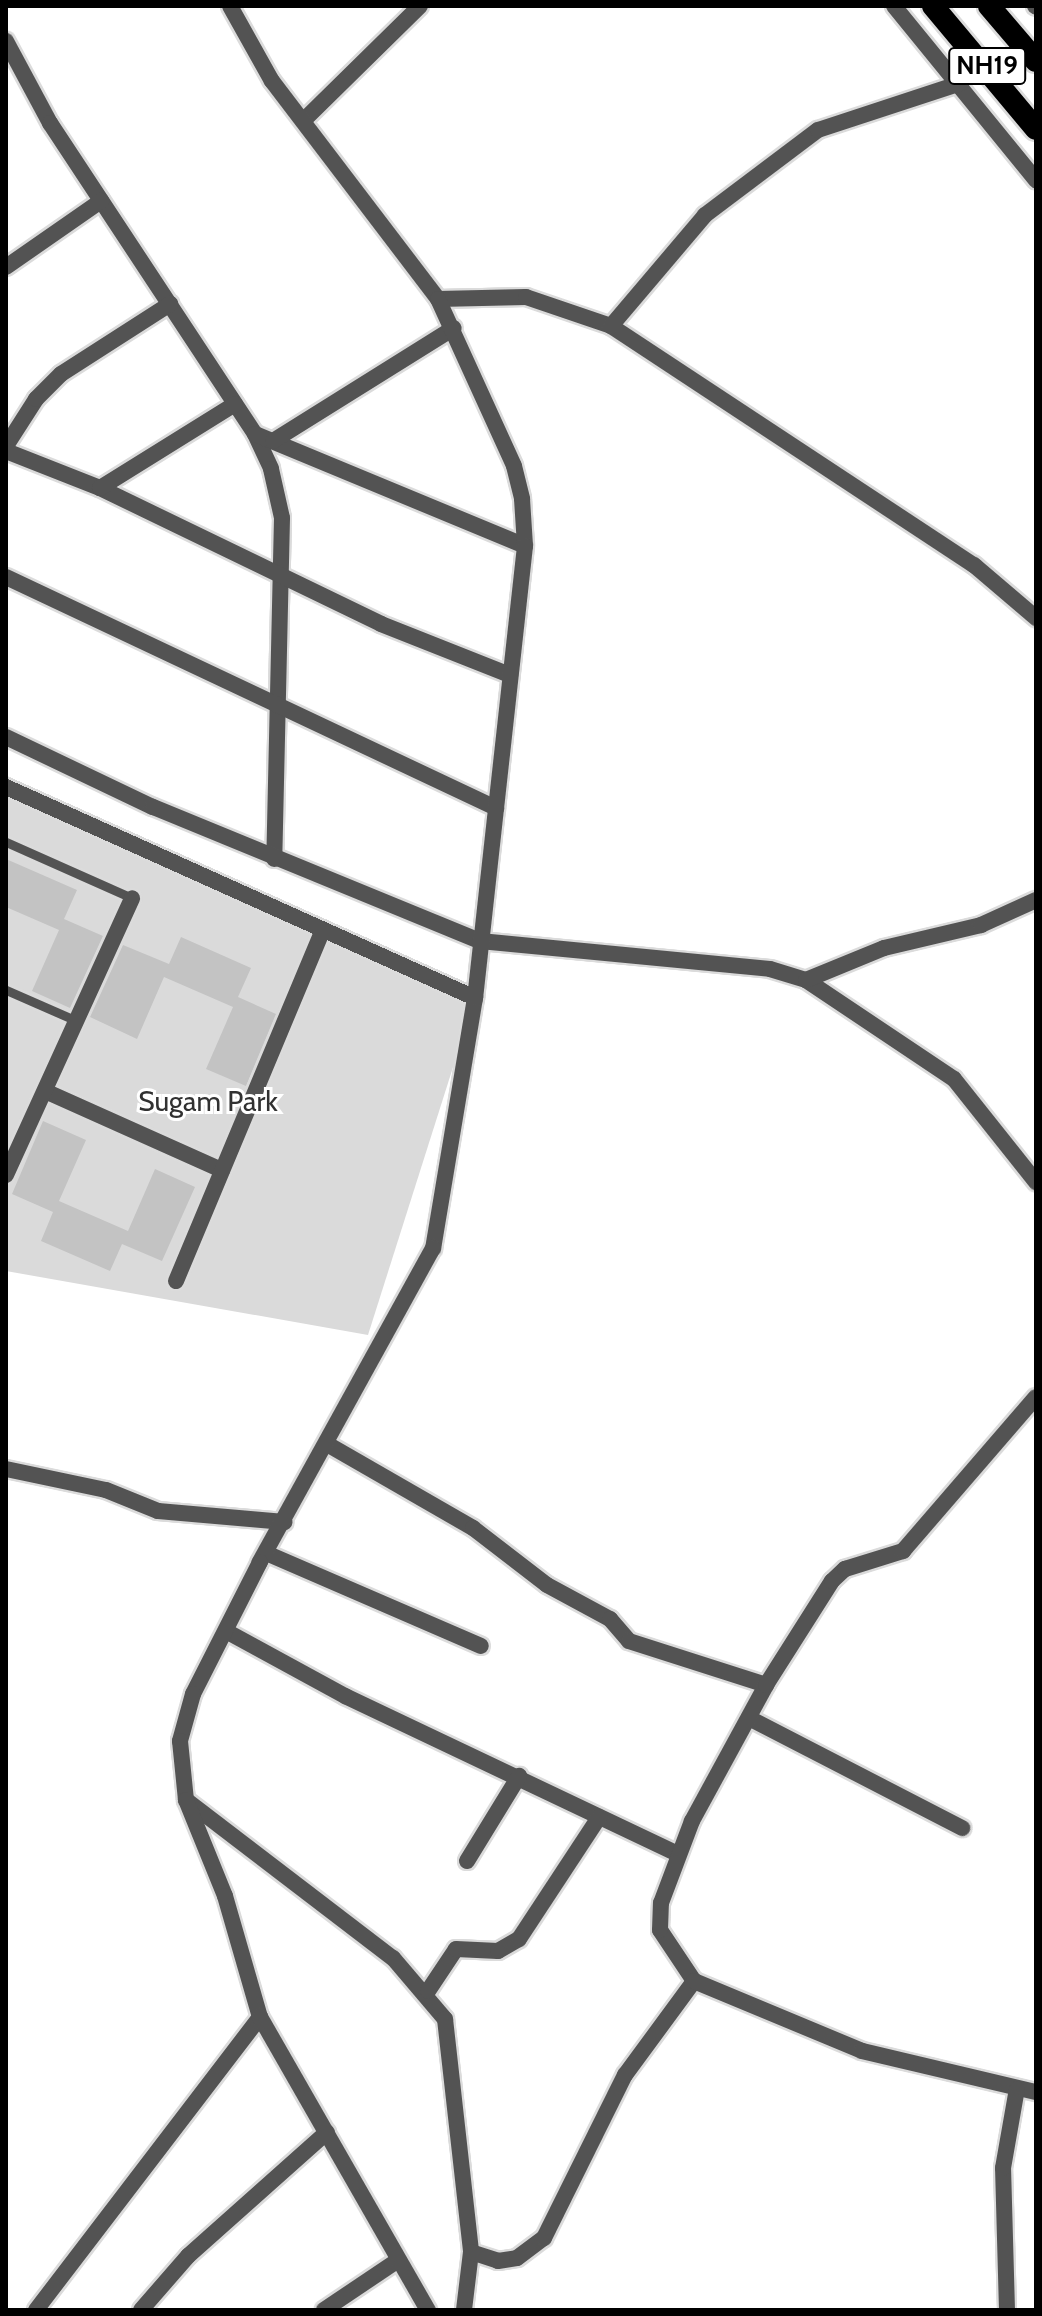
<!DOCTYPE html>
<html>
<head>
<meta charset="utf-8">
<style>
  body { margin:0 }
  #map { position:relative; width:1042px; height:2316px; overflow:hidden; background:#fff; font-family:Cabin,sans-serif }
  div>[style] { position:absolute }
  .green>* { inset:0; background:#dadada }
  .building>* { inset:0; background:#c3c3c3 }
  .roads { filter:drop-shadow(2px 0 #dbdbdb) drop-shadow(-2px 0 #dbdbdb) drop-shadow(0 2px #dbdbdb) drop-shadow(0 -2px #dbdbdb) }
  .service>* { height:9px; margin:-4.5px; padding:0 4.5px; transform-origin:4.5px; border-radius:4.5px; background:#535353 }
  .minor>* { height:16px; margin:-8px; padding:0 8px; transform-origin:8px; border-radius:8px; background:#535353 }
  .tertiary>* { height:16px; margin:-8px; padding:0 8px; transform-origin:8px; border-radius:8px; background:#535353 }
  .trunk>* { height:22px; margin:-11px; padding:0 11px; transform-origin:11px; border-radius:11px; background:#000 }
  span { translate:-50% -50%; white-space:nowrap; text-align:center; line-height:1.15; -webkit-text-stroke:6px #fff; paint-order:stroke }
  .shield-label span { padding:2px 6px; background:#fff; border:2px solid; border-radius:6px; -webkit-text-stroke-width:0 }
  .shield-label { font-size:26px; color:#000; font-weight:700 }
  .park-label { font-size:28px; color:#313131 }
  .frame { position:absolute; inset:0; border:8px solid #000; pointer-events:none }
</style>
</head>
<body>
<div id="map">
  <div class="green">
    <div style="clip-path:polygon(6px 787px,475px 998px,368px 1335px,6px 1271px)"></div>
  </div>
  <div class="building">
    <div style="clip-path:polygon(6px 859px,77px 890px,64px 919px,103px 936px,70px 1008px,32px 991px,59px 930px,6px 907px)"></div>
    <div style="clip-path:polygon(181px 937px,251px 968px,238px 997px,276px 1014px,246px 1086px,206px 1069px,233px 1007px,164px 977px,137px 1039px,90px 1017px,123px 945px,169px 964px)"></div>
    <div style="clip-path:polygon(43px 1121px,86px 1140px,59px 1201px,128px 1231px,155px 1169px,195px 1187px,162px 1261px,122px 1244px,110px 1271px,41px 1241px,53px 1212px,12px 1194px)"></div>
  </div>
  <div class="roads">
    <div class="service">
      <div style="left:6px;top:842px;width:138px;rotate:24deg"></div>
      <div style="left:6px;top:990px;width:77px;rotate:23.6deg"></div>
    </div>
    <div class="minor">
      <div style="left:894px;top:6px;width:225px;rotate:50.8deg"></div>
      <div style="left:1035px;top:6px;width:1px;rotate:45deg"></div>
      <div style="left:6px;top:41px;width:93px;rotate:61.8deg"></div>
      <div style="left:50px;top:123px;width:372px;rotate:56.6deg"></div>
      <div style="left:255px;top:434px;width:38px;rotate:65deg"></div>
      <div style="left:271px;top:469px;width:50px;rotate:77.3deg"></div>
      <div style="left:282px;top:518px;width:341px;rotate:91.3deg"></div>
      <div style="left:303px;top:121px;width:164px;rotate:-44.5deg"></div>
      <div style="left:6px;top:267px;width:116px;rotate:-34.8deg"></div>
      <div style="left:438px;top:299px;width:88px;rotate:-1.3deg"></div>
      <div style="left:526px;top:297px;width:90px;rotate:18.8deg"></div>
      <div style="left:611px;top:326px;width:435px;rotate:33.4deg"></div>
      <div style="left:974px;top:565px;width:82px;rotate:40.5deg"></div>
      <div style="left:611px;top:326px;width:145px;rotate:-49.7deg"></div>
      <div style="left:705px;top:215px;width:141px;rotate:-37deg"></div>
      <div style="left:818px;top:130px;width:151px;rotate:-18.2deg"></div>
      <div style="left:255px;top:434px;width:292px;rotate:22.5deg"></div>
      <div style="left:273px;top:441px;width:213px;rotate:-32deg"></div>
      <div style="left:6px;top:446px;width:56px;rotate:-57.4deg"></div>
      <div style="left:36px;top:399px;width:35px;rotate:-45deg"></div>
      <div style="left:61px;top:374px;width:130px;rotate:-32.7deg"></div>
      <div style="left:6px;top:451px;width:101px;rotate:21.5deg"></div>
      <div style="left:100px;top:488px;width:312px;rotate:25.8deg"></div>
      <div style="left:381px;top:624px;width:139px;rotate:21.6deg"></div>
      <div style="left:100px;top:488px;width:159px;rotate:-31.9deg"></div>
      <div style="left:6px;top:577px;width:542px;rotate:25.24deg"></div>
      <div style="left:6px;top:737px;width:163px;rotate:25.5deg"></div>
      <div style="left:153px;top:807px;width:353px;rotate:22.3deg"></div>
      <div style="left:480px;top:941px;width:291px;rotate:5.5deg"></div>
      <div style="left:770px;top:969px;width:38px;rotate:17deg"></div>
      <div style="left:806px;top:980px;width:178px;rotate:33.8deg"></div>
      <div style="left:954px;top:1079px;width:132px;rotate:51.5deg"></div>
      <div style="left:806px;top:980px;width:84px;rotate:-22.3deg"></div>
      <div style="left:884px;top:948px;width:100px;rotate:-13.3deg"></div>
      <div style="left:981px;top:925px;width:60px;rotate:-24.4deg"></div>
      <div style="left:45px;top:1091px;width:194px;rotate:24.1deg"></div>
      <div style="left:6px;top:1175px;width:304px;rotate:-65.5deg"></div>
      <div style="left:176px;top:1281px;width:381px;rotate:-67.3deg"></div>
      <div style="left:327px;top:1444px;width:168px;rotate:29.9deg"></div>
      <div style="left:473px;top:1528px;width:93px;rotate:37.6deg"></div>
      <div style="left:547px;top:1585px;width:72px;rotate:28.4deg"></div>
      <div style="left:610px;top:1619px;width:29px;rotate:49deg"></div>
      <div style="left:629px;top:1641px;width:144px;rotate:17.8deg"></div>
      <div style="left:6px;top:1469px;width:102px;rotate:11.9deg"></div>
      <div style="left:106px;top:1490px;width:56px;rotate:22deg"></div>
      <div style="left:158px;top:1511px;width:127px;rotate:5deg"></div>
      <div style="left:266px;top:1553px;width:234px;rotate:23.4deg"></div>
      <div style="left:226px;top:1631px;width:136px;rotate:28.6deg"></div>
      <div style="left:345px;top:1696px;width:369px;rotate:25.4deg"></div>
      <div style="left:749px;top:1718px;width:240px;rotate:27.3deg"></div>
      <div style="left:186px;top:1800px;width:260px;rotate:37.4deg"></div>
      <div style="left:393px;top:1958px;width:80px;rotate:49.6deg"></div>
      <div style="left:445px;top:2019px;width:234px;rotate:83.6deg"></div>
      <div style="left:471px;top:2252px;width:58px;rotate:96.9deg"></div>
      <div style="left:467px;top:1861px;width:100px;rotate:-58.5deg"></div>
      <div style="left:694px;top:1981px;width:61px;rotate:-123.7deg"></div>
      <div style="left:660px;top:1930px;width:27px;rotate:-88deg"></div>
      <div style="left:661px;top:1903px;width:88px;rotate:-69.3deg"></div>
      <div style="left:692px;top:1821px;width:155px;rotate:-61.4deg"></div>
      <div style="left:766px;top:1685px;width:123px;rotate:-57.6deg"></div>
      <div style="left:832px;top:1581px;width:18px;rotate:-43deg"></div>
      <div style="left:845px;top:1569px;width:61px;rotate:-17.2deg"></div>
      <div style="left:903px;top:1551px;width:203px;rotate:-49.2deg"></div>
      <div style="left:428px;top:1991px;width:50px;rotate:-56.3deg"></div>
      <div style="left:456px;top:1949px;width:42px;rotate:2.7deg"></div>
      <div style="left:498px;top:1951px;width:24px;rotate:-30deg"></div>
      <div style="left:519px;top:1939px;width:146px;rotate:-56.7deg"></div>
      <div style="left:471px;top:2252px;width:28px;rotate:18deg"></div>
      <div style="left:498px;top:2261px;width:19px;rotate:-9deg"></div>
      <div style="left:517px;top:2258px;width:34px;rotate:-37deg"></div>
      <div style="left:544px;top:2238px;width:182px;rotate:-63.6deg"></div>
      <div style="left:625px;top:2075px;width:117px;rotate:-53.7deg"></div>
      <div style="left:694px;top:1981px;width:182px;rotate:22.6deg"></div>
      <div style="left:862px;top:2051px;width:179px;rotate:13.3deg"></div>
      <div style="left:36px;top:2310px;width:369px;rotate:-52.6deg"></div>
      <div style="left:141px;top:2310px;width:72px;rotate:-49deg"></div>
      <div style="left:188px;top:2256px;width:186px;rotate:-41.7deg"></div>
      <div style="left:324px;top:2310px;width:89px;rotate:-34deg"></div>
      <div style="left:1007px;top:2310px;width:142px;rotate:-91.6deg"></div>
      <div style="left:1003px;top:2168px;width:80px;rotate:-80deg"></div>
    </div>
    <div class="tertiary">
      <div style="left:230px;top:6px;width:86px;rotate:60.8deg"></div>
      <div style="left:272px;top:81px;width:274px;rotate:52.7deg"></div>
      <div style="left:438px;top:299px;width:183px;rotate:65.5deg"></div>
      <div style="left:514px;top:466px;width:34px;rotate:76deg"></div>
      <div style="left:522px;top:499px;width:47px;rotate:86.3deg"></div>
      <div style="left:525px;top:546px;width:455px;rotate:96.3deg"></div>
      <div style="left:475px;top:998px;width:254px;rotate:99.5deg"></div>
      <div style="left:433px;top:1248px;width:359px;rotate:118.9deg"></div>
      <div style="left:260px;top:1562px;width:148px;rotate:116.9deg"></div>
      <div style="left:193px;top:1694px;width:49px;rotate:105.5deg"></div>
      <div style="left:180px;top:1741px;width:59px;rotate:84.2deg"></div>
      <div style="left:186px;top:1800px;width:104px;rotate:67.9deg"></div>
      <div style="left:225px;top:1896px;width:126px;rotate:73.9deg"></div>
      <div style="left:260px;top:2017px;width:338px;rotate:60.2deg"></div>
      <div style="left:6px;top:787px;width:514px;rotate:24.22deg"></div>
    </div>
    <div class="trunk">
      <div style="left:933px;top:6px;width:160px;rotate:50.1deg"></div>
      <div style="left:989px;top:6px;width:72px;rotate:49.5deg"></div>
    </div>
  </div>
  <div class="shield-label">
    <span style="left:987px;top:66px">NH19</span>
  </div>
  <div class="park-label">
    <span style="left:208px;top:1101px">Sugam Park</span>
  </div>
  <div class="frame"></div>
</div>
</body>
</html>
